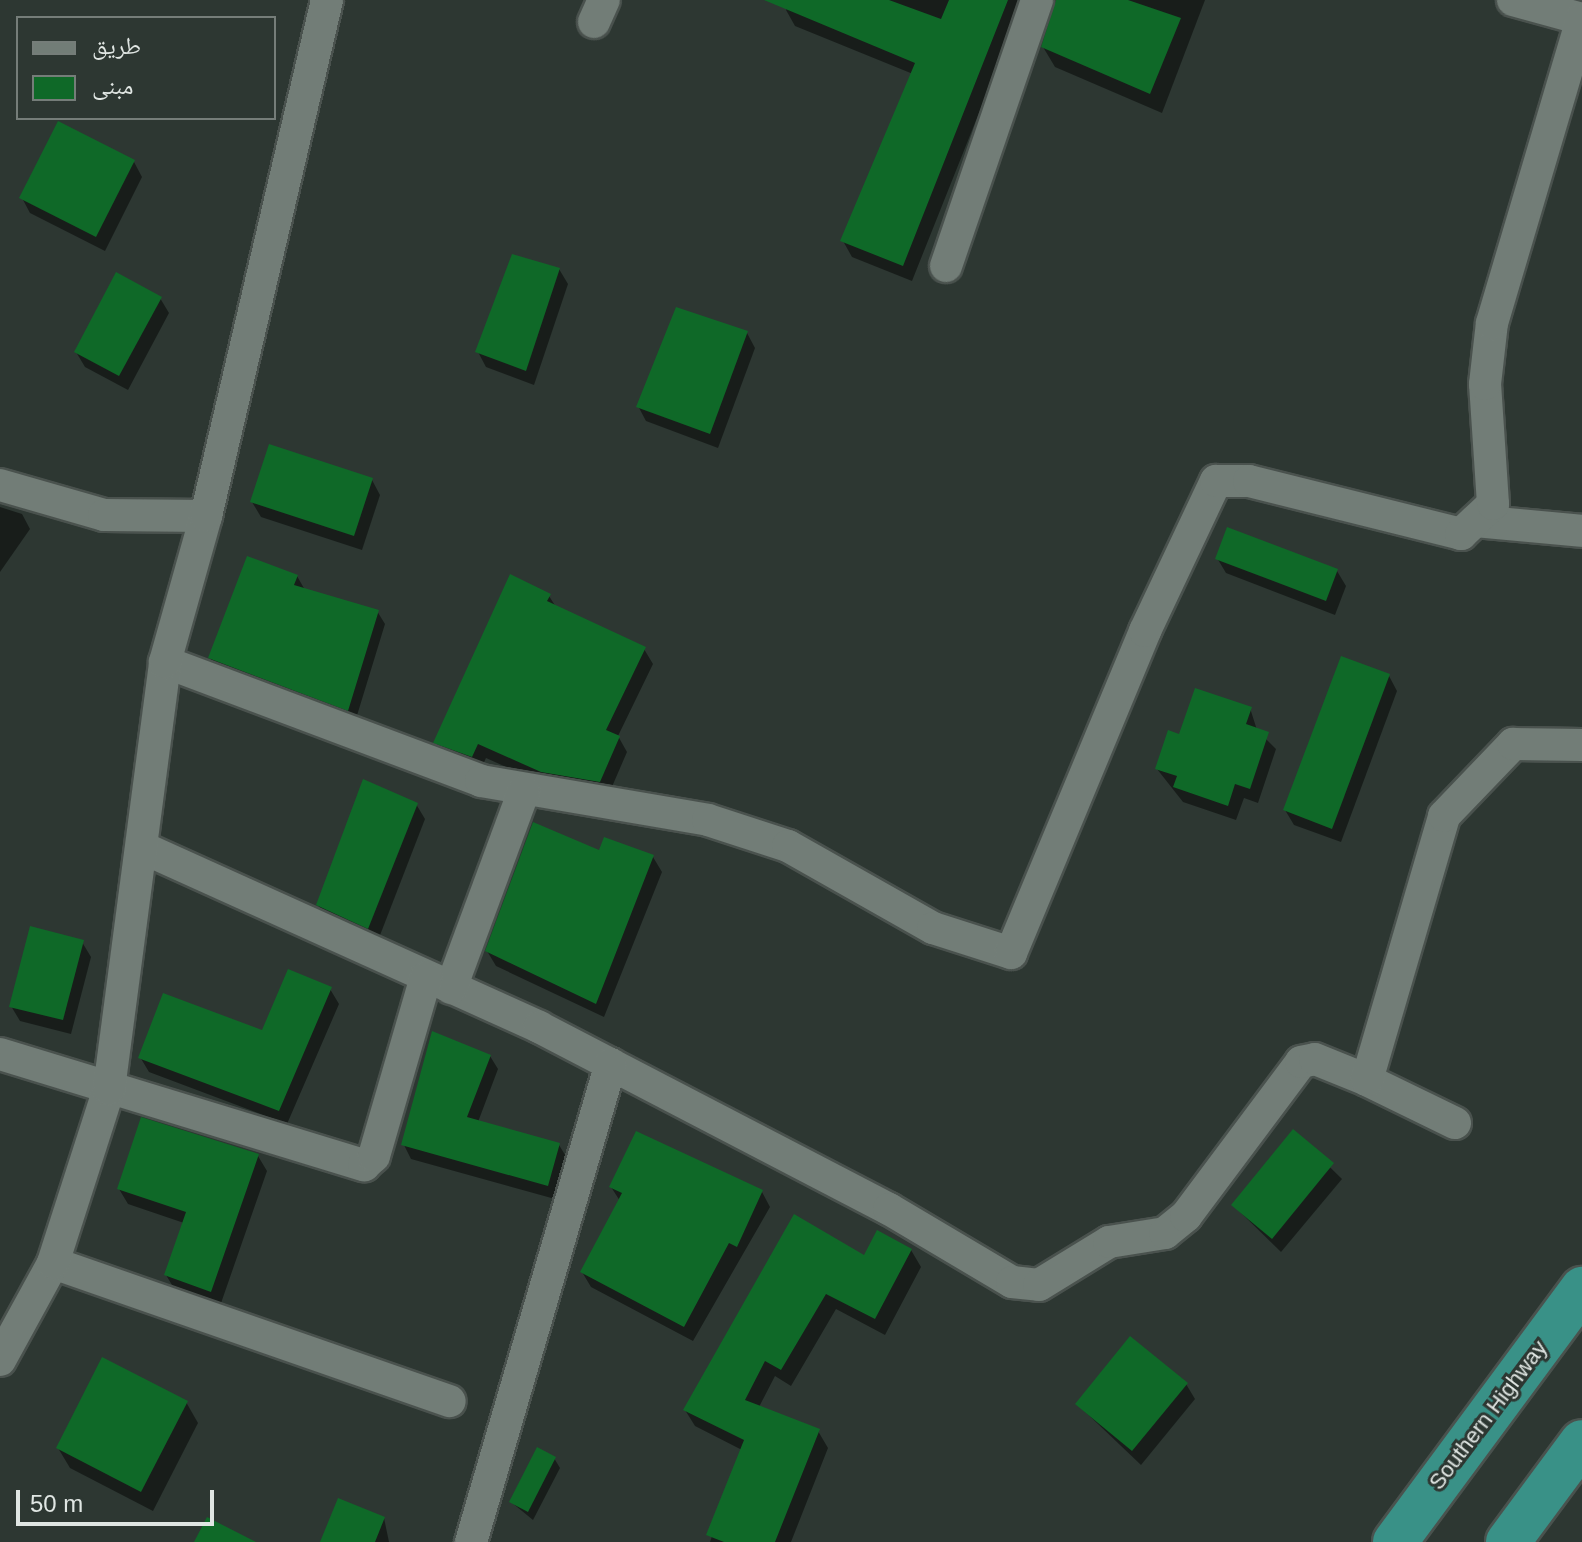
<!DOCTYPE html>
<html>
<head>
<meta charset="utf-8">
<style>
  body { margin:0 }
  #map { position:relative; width:1582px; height:1542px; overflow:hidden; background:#2d3732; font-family:Arial,"Noto Naskh Arabic",sans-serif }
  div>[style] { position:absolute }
  .shadow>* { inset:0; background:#0007 }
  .building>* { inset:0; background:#0f6928 }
  .roads { filter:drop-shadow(2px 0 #4a524e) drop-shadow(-2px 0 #4a524e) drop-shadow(0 2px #4a524e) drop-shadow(0 -2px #4a524e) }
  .minor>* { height:32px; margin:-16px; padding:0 16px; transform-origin:16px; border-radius:16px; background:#727d77 }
  .highway>* { height:44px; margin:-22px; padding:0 22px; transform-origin:22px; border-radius:22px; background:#399187 }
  span { translate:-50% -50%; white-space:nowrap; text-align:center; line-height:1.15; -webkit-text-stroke:6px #2d3732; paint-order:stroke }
  .street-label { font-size:22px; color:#e0e6e3 }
  .legend { position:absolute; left:16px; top:16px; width:260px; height:104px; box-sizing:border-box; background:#2d3732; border:2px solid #757d79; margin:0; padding:10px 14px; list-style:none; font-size:24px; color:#e0e6e3 }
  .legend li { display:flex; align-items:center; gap:16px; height:40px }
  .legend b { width:40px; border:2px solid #757d79 }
  .scale { position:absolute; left:16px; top:1490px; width:198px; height:36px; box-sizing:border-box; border:4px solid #e0e6e3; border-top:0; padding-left:10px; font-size:24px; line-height:28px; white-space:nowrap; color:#e0e6e3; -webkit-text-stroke:6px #2d3732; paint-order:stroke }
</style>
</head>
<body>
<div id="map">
  <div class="shadow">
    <div style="clip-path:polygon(790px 0,1024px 0,912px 281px,852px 257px,843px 241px,913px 74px,795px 26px,786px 10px)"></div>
    <div style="clip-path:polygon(1061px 0,1205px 0,1162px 113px,1055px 67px,1043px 47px)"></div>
    <div style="clip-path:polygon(134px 162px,142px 177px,105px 251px,30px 213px,22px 198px)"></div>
    <div style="clip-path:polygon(559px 269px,568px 284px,534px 385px,486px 367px,478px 352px)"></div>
    <div style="clip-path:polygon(160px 298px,169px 313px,128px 390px,85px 367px,76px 352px)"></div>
    <div style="clip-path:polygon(747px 333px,755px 348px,718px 448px,646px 421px,638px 406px)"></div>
    <div style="clip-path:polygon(372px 480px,380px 495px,362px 550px,261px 517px,252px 502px)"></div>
    <div style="clip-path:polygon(0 507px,22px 514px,30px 529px,0 572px)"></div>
    <div style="clip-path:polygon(1217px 558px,1337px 571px,1346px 586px,1335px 615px,1226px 573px)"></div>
    <div style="clip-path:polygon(297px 576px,305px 590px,377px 611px,385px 624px,355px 722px,217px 671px,210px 658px)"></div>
    <div style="clip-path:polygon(549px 596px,556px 607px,644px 649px,653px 664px,618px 736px,627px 752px,608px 796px,551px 787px,486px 758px,480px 771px,444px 758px,436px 743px)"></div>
    <div style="clip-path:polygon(1389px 676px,1397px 691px,1341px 842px,1294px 825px,1285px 810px)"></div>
    <div style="clip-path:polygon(1250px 708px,1257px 730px,1276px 749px,1258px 803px,1244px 798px,1236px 820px,1183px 802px,1157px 769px,1180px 737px)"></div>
    <div style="clip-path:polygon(416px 804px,425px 819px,377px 943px,327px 920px,318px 905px)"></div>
    <div style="clip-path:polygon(600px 853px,653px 857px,662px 872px,604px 1017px,496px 966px,487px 951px)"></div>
    <div style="clip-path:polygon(82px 942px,91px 957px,71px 1034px,20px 1021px,11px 1006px)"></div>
    <div style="clip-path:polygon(330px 989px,339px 1004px,287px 1124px,149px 1072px,140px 1057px,263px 1032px)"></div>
    <div style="clip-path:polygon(490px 1056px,498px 1069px,478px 1122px,559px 1145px,567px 1158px,555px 1199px,411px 1159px,404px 1145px)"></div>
    <div style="clip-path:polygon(1294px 1132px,1342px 1179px,1281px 1252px,1233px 1205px)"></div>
    <div style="clip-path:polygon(258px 1156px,267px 1171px,220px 1306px,175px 1290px,166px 1275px,184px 1223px,128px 1204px,119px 1189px)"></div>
    <div style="clip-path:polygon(611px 1187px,762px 1192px,770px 1207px,693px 1341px,591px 1287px,582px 1272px,620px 1201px)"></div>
    <div style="clip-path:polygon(911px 1250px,921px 1267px,885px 1335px,836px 1309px,791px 1386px,775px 1376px,759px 1407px,818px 1431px,828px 1448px,791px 1542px,710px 1542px,742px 1450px,695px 1426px,685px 1410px,865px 1258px)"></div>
    <div style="clip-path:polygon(1186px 1384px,1195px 1399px,1141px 1465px,1077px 1404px)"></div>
    <div style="clip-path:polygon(186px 1402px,198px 1423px,153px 1511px,70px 1468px,58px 1448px)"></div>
    <div style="clip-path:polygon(554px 1458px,560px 1468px,533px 1520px,511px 1502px)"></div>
    <div style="clip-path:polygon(384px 1518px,389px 1542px,323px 1542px)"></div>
  </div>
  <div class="building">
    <div style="clip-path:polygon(764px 0,889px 0,941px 19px,949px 0,1008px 0,903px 266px,840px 241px,915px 63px)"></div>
    <div style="clip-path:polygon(1056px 0,1128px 0,1181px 18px,1150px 94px,1041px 47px)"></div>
    <div style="clip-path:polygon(58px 121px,135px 160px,96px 237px,19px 198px)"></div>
    <div style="clip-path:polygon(512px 254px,560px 268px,526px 371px,475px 352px)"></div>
    <div style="clip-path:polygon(116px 272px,162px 297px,119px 376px,74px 352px)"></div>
    <div style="clip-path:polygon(676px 307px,748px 331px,710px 434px,636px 407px)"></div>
    <div style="clip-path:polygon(269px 444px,373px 478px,354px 536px,250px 502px)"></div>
    <div style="clip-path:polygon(1227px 527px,1338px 569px,1326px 601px,1215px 559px)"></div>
    <div style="clip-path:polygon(247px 556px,298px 575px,294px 585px,379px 610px,348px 711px,208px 658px)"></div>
    <div style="clip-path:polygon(510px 574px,551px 594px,547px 601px,646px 647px,606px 730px,620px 736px,600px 782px,541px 772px,478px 744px,472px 757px,433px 743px)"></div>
    <div style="clip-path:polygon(1341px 656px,1390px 674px,1332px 829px,1283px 810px)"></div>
    <div style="clip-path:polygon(1195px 688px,1252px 707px,1246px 724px,1269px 732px,1250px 789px,1235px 784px,1228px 806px,1173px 787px,1177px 776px,1155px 769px,1168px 730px,1179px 734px)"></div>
    <div style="clip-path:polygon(363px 779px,418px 803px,368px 929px,316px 905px)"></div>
    <div style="clip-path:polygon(533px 822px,599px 850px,604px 837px,654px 855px,596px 1004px,485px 951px)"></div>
    <div style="clip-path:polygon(30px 926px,84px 940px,63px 1020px,9px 1007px)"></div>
    <div style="clip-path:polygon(288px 969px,332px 987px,279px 1111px,138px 1058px,163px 993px,262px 1030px)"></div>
    <div style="clip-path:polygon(432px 1031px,491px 1055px,467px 1117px,560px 1143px,548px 1186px,401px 1145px)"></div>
    <div style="clip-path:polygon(141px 1117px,259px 1154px,211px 1292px,164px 1275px,186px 1212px,117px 1189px)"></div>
    <div style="clip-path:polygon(1293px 1129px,1334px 1163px,1272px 1239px,1231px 1205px)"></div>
    <div style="clip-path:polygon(636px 1131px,763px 1190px,737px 1247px,729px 1243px,684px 1327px,580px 1272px,622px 1193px,609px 1187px)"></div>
    <div style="clip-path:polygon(794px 1214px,864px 1255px,877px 1230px,912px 1249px,875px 1319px,826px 1294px,781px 1370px,765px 1361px,745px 1400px,820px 1429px,775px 1542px,724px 1542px,706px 1535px,744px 1440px,683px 1410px)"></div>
    <div style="clip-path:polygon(1130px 1336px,1188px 1383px,1132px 1451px,1075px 1404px)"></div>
    <div style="clip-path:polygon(102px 1357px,188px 1401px,141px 1492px,56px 1448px)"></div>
    <div style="clip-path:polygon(537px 1447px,556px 1457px,528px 1512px,509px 1502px)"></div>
    <div style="clip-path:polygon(338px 1498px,385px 1517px,375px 1542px,320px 1542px)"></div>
    <div style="clip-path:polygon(207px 1517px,256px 1542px,194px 1542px)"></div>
  </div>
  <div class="roads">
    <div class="minor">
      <div style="left:1513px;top:0;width:72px;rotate:15.4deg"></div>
      <div style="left:594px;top:22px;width:24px;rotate:-66deg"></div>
      <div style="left:946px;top:266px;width:281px;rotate:-71.1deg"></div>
      <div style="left:0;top:485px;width:108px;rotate:16.1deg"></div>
      <div style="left:104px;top:515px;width:102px;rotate:0.6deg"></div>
      <div style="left:1475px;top:521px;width:107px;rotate:5.3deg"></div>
      <div style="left:165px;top:662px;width:338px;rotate:20.6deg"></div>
      <div style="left:481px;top:781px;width:230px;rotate:9.7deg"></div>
      <div style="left:708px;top:820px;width:84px;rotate:18deg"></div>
      <div style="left:788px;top:846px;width:167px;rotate:29.5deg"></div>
      <div style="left:933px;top:928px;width:82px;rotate:17.8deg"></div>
      <div style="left:1011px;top:953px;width:349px;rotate:-67.4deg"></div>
      <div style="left:1145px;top:631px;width:166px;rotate:-64.7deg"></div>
      <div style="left:1216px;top:481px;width:33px"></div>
      <div style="left:1249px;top:481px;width:219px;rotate:14deg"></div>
      <div style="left:1461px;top:534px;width:44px;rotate:-43.2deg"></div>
      <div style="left:1493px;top:504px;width:120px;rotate:-93.8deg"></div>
      <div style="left:1485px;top:384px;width:61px;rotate:-83.5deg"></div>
      <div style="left:1492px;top:323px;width:317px;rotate:-73.5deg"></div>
      <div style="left:143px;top:848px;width:435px;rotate:24.3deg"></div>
      <div style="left:539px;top:1027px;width:394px;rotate:27.5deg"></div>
      <div style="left:889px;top:1209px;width:143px;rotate:30.7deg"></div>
      <div style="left:1012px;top:1282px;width:27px;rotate:6deg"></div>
      <div style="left:1039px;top:1285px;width:82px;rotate:-31.6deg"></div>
      <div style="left:1109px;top:1242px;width:57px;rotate:-9.1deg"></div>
      <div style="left:1165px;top:1233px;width:27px;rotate:-39deg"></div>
      <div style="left:1186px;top:1216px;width:192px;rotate:-53.2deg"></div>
      <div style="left:1301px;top:1062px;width:14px;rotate:-12deg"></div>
      <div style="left:1315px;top:1059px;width:56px;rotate:22deg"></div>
      <div style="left:451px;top:988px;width:210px;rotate:-69.7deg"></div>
      <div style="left:0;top:1054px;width:381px;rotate:17deg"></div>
      <div style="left:364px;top:1165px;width:13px;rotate:-42deg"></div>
      <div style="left:374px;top:1156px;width:186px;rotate:-73.8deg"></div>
      <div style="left:1455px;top:1123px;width:98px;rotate:-154deg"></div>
      <div style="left:1367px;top:1080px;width:275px;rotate:-73.7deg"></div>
      <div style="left:1444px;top:816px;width:100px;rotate:-46.2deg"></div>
      <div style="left:1513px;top:744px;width:69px;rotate:0.8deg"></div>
      <div style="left:53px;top:1263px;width:420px;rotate:19.2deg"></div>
      <div style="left:0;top:1360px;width:111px;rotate:-61.3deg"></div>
      <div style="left:53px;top:1263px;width:183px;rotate:-72.2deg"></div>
      <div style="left:109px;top:1089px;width:431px;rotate:-82.5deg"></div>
      <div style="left:165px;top:662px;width:152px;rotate:-74.3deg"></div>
      <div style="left:206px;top:516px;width:530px;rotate:-76.8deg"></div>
      <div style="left:471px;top:1542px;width:498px;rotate:-73.7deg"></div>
    </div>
    <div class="highway">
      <div style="left:1395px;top:1542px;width:315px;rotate:-53.5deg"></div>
      <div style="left:1508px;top:1542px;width:124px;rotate:-53.5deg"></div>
    </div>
  </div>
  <div class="street-label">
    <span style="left:1488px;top:1415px;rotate:-53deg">Southern Highway</span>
  </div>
  <ul class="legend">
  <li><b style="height:10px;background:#727d77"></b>طريق</li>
  <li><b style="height:22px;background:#0f6928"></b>مبنى</li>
  </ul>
  <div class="scale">50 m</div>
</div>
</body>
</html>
